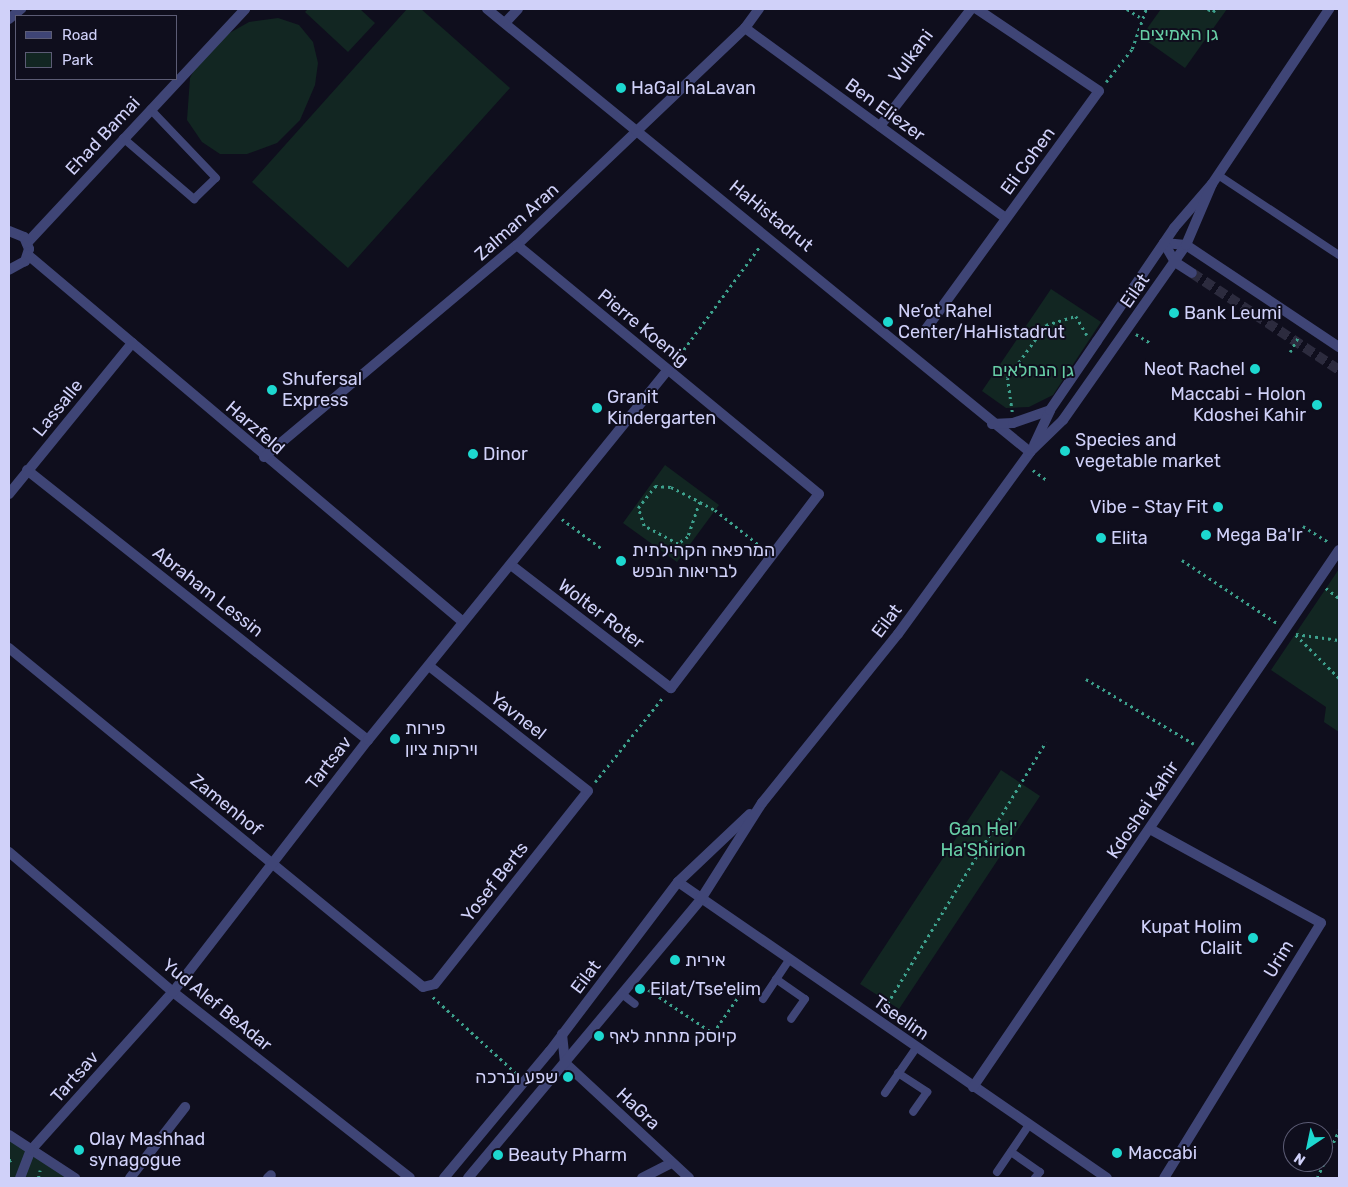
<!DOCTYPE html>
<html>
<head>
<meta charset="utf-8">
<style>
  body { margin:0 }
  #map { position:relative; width:1348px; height:1187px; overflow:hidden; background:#0f0e1d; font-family:Rubik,Heebo,sans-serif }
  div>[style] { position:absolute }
  .green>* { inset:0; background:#122622 }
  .minor-tunnel>* { height:10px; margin-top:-5px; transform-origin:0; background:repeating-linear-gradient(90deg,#2c2b3e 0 10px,transparent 0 15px) }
  .path>* { height:2.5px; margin-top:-1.25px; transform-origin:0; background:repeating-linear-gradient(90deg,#3da08c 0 2.5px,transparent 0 6.5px) }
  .service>* { height:8px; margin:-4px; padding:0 4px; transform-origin:4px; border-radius:4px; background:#3f4576 }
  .minor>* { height:10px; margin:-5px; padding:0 5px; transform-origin:5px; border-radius:5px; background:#3f4576 }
  .tertiary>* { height:10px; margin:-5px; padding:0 5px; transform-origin:5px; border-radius:5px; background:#3f4576 }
  .dots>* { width:14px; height:14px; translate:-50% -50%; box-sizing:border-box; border:2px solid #0f0e1d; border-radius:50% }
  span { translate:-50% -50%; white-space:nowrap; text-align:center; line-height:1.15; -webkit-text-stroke:4px #0f0e1d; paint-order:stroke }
  .park-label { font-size:18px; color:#67cea6 }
  .street-label { font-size:18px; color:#d0d1f9 }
  .poi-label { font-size:18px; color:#d0d1f9 }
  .left { translate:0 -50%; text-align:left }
  .right { translate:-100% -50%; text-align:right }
  .frame { position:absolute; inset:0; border:10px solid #d0d1f9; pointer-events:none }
  .legend { position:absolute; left:15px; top:15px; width:162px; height:65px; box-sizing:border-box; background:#0f0e1d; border:1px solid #5c5c75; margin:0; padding:6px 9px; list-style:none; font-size:15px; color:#d0d1f9 }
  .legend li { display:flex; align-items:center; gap:10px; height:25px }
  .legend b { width:25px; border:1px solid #5c5c75 }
  .north { position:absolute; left:1283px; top:1122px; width:50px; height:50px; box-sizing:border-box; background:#0f0e1d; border:1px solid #5c5c75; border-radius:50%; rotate:214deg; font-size:14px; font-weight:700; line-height:20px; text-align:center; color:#d0d1f9 }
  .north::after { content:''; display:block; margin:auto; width:18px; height:22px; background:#1dd8d0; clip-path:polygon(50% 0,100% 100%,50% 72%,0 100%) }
</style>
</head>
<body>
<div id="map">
  <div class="green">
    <div style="clip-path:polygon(308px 9px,360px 9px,375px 23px,348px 52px,305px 12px)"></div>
    <div style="clip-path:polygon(407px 9px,421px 9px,510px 88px,348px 268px,252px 182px)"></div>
    <div style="clip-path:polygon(1161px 9px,1227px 9px,1185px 68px,1141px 37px)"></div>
    <div style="clip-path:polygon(278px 18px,299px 25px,313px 42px,318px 63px,315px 85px,300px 120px,277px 143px,247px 154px,220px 154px,202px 142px,187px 120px,190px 78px,200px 58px,226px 35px,249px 22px)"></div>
    <div style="clip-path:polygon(1051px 289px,1101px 322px,1053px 395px,1029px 407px,1006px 408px,982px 391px)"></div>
    <div style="clip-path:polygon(665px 465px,719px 505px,677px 562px,623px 523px)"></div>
    <div style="clip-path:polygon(1339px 569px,1339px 732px,1324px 722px,1326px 707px,1271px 670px)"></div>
    <div style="clip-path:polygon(1001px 770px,1040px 796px,899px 1009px,860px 984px)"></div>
    <div style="clip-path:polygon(9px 1135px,75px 1178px,9px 1178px)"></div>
  </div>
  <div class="minor-tunnel">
    <div style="left:1192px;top:273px;width:176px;rotate:33.4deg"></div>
  </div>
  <div class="path">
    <div style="left:1127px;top:9px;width:15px;rotate:32deg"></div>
    <div style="left:1208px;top:9px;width:6px;rotate:31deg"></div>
    <div style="left:1213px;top:12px;width:4px;rotate:-56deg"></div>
    <div style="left:1106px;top:82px;width:42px;rotate:-51.8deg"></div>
    <div style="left:1132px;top:49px;width:42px;rotate:-70.7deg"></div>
    <div style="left:1136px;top:334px;width:19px;rotate:32deg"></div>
    <div style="left:1290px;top:352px;width:18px;rotate:-61deg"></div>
    <div style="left:676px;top:360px;width:142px;rotate:-53.6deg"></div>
    <div style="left:1012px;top:412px;width:34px;rotate:-98deg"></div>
    <div style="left:1007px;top:378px;width:66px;rotate:-53.7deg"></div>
    <div style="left:1046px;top:325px;width:31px;rotate:-17deg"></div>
    <div style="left:1076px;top:316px;width:22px;rotate:60deg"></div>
    <div style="left:1033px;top:470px;width:19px;rotate:36deg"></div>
    <div style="left:700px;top:502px;width:37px;rotate:109deg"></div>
    <div style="left:688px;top:537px;width:12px;rotate:145deg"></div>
    <div style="left:678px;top:544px;width:38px;rotate:-152deg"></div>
    <div style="left:644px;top:526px;width:19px;rotate:-108deg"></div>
    <div style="left:638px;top:508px;width:28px;rotate:-52deg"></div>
    <div style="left:655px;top:486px;width:16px;rotate:4deg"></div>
    <div style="left:671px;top:487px;width:33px;rotate:27deg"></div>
    <div style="left:700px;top:502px;width:17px;rotate:28deg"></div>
    <div style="left:715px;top:510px;width:61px;rotate:38.4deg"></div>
    <div style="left:562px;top:519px;width:49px;rotate:36.6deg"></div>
    <div style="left:1303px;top:526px;width:32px;rotate:32deg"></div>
    <div style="left:1182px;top:560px;width:114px;rotate:33.6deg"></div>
    <div style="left:1326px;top:588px;width:16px;rotate:38deg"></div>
    <div style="left:1296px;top:634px;width:43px;rotate:7.9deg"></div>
    <div style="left:1296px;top:635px;width:61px;rotate:45deg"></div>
    <div style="left:1086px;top:679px;width:126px;rotate:31deg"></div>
    <div style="left:595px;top:782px;width:109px;rotate:-51.3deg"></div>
    <div style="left:643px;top:986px;width:84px;rotate:33.9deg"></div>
    <div style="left:713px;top:1033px;width:56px;rotate:-55.2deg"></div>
    <div style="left:745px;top:987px;width:12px;rotate:35deg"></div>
    <div style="left:433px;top:997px;width:113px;rotate:42.5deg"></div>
    <div style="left:884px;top:1009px;width:312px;rotate:-58.8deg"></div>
    <div style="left:9px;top:1161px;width:6px;rotate:-31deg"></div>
    <div style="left:38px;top:1178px;width:8px;rotate:-76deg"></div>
    <div style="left:1317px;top:1178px;width:53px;rotate:-65.4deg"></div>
  </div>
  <div class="service">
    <div style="left:123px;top:138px;width:94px;rotate:40.7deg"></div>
    <div style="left:194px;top:199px;width:30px;rotate:-44deg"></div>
    <div style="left:216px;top:178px;width:95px;rotate:-133.7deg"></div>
    <div style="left:1218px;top:175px;width:145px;rotate:33.5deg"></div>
    <div style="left:776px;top:979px;width:35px;rotate:35deg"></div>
    <div style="left:805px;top:999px;width:24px;rotate:125deg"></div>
    <div style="left:622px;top:994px;width:16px;rotate:38deg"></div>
    <div style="left:763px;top:999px;width:47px;rotate:-56.3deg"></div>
    <div style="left:898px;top:1073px;width:35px;rotate:33deg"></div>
    <div style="left:927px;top:1092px;width:24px;rotate:125deg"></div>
    <div style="left:885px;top:1093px;width:55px;rotate:-55.4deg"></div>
    <div style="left:1011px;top:1152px;width:35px;rotate:35deg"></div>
    <div style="left:1040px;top:1172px;width:8px;rotate:130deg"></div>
    <div style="left:997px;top:1172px;width:57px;rotate:-55.8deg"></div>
  </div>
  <div class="minor">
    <div style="left:9px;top:19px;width:16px;rotate:-40deg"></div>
    <div style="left:505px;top:23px;width:19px;rotate:-47deg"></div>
    <div style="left:745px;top:28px;width:323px;rotate:36.1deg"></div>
    <div style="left:880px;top:126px;width:148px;rotate:-52.1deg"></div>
    <div style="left:9px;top:231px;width:16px;rotate:22deg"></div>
    <div style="left:24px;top:237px;width:13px;rotate:67deg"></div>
    <div style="left:29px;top:249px;width:13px;rotate:108deg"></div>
    <div style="left:25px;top:261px;width:18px;rotate:151deg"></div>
    <div style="left:27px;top:243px;width:320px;rotate:-47deg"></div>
    <div style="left:1164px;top:243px;width:22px;rotate:5deg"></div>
    <div style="left:1186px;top:245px;width:184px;rotate:33.7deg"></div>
    <div style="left:1164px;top:243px;width:22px;rotate:60deg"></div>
    <div style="left:1175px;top:262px;width:20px;rotate:33deg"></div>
    <div style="left:28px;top:255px;width:569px;rotate:40.15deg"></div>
    <div style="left:926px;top:329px;width:294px;rotate:-54deg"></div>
    <div style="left:1099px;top:91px;width:147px;rotate:-146.1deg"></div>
    <div style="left:264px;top:457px;width:330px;rotate:-40deg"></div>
    <div style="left:517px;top:245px;width:315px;rotate:-43.6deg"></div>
    <div style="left:745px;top:28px;width:24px;rotate:-54deg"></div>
    <div style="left:27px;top:470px;width:435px;rotate:38.4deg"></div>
    <div style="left:9px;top:494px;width:195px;rotate:-50.8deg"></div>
    <div style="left:511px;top:565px;width:202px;rotate:37.6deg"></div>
    <div style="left:671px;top:688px;width:244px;rotate:-52.7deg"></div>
    <div style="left:819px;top:494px;width:391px;rotate:-140.5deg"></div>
    <div style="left:9px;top:648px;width:535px;rotate:39.31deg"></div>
    <div style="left:423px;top:987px;width:12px;rotate:-14deg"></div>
    <div style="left:435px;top:984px;width:246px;rotate:-51.6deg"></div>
    <div style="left:588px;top:791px;width:202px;rotate:-141.8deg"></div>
    <div style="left:1150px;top:829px;width:195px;rotate:28.8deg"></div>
    <div style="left:1321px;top:923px;width:299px;rotate:121.6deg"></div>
    <div style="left:9px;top:852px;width:216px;rotate:40.5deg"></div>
    <div style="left:173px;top:992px;width:301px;rotate:38.1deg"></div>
    <div style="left:678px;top:882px;width:521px;rotate:34.6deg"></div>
    <div style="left:565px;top:1063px;width:169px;rotate:42.8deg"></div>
    <div style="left:973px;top:1087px;width:650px;rotate:-55.72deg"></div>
    <div style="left:20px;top:1178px;width:30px;rotate:-69deg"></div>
    <div style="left:31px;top:1150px;width:212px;rotate:-48.1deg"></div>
    <div style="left:173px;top:992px;width:319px;rotate:-52.3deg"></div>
    <div style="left:368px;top:740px;width:476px;rotate:-51deg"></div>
    <div style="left:130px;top:1178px;width:90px;rotate:-52.2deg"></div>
    <div style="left:268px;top:1178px;width:4px;rotate:-45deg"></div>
    <div style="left:642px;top:1178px;width:33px;rotate:-27deg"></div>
  </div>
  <div class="tertiary">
    <div style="left:487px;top:9px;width:701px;rotate:39.21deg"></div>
    <div style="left:992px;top:424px;width:21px;rotate:-3deg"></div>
    <div style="left:1013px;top:423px;width:39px;rotate:-19deg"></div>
    <div style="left:1034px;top:445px;width:38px;rotate:-65deg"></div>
    <div style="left:1050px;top:410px;width:83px;rotate:-55.7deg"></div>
    <div style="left:1097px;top:341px;width:137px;rotate:-55.7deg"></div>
    <div style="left:1174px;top:228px;width:58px;rotate:-49.2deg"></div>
    <div style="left:1212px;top:184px;width:211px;rotate:-56.2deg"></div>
    <div style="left:562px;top:1034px;width:29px;rotate:84deg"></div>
    <div style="left:9px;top:1135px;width:79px;rotate:33.1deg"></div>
    <div style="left:444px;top:1178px;width:165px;rotate:-50.2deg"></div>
    <div style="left:550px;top:1051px;width:212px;rotate:-52.9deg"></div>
    <div style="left:678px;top:882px;width:99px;rotate:-43.4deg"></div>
    <div style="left:468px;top:1178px;width:363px;rotate:-50.1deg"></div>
    <div style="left:701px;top:899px;width:114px;rotate:-57.6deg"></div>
    <div style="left:762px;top:803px;width:217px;rotate:-51.2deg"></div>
    <div style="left:898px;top:634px;width:225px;rotate:-54deg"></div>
    <div style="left:1030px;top:452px;width:46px;rotate:-44.1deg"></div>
    <div style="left:1063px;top:420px;width:214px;rotate:-54.9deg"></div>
    <div style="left:1186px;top:245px;width:66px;rotate:-66.9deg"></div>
  </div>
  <div class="dots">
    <div style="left:621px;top:88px;background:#1dd8d0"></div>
    <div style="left:1174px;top:313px;background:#1dd8d0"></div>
    <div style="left:888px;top:322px;background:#1dd8d0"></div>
    <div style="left:1255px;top:369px;background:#1dd8d0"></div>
    <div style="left:272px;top:390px;background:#1dd8d0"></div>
    <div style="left:1317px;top:405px;background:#1dd8d0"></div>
    <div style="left:597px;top:408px;background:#1dd8d0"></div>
    <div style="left:1065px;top:451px;background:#1dd8d0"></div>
    <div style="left:473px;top:454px;background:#1dd8d0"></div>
    <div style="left:1218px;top:507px;background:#1dd8d0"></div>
    <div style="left:1206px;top:535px;background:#1dd8d0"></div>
    <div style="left:1101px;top:538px;background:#1dd8d0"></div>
    <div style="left:621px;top:561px;background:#1dd8d0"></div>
    <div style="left:395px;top:739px;background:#1dd8d0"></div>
    <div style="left:1253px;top:938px;background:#1dd8d0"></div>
    <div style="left:675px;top:960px;background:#1dd8d0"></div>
    <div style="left:640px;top:989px;background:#1dd8d0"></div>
    <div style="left:599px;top:1036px;background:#1dd8d0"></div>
    <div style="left:568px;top:1077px;background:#1dd8d0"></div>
    <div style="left:79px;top:1150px;background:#1dd8d0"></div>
    <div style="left:1117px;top:1153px;background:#1dd8d0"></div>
    <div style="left:498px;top:1155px;background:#1dd8d0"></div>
  </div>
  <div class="park-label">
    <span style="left:1179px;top:34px">גן האמיצים</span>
    <span style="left:1033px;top:370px">גן הנחלאים</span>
    <span style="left:983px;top:840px">Gan Hel'<br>Ha'Shirion</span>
  </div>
  <div class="street-label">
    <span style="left:911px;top:56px;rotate:-53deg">Vulkani</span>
    <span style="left:885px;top:110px;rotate:36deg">Ben Eliezer</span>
    <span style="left:103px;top:136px;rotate:-47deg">Ehad Bamai</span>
    <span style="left:1028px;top:161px;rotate:-54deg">Eli Cohen</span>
    <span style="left:771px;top:216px;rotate:39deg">HaHistadrut</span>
    <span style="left:517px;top:222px;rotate:-42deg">Zalman Aran</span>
    <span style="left:1135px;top:291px;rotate:-55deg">Eilat</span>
    <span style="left:643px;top:328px;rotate:39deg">Pierre Koenig</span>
    <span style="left:58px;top:408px;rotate:-51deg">Lassalle</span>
    <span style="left:255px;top:428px;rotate:41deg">Harzfeld</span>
    <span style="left:208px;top:592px;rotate:38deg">Abraham Lessin</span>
    <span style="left:601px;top:614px;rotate:37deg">Wolter Roter</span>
    <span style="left:887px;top:621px;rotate:-53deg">Eilat</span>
    <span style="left:518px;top:716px;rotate:38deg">Yavneel</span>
    <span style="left:329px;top:763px;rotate:-52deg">Tartsav</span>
    <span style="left:226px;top:805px;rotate:39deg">Zamenhof</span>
    <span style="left:1143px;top:810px;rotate:-56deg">Kdoshei Kahir</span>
    <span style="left:495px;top:882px;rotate:-52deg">Yosef Berts</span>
    <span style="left:1279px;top:959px;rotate:-59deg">Urim</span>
    <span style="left:586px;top:977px;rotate:-53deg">Eilat</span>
    <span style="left:217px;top:1005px;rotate:39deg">Yud Alef BeAdar</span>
    <span style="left:901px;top:1018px;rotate:35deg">Tseelim</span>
    <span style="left:75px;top:1077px;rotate:-48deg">Tartsav</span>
    <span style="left:638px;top:1109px;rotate:43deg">HaGra</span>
  </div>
  <div class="poi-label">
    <span class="left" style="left:631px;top:88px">HaGal haLavan</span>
    <span class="left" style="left:898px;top:322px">Ne’ot Rahel<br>Center/HaHistadrut</span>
    <span class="left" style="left:1184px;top:313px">Bank Leumi</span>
    <span class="right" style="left:1245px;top:369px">Neot Rachel</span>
    <span class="left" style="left:282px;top:390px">Shufersal<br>Express</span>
    <span class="right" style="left:1306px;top:405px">Maccabi - Holon<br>Kdoshei Kahir</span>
    <span class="left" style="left:607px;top:408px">Granit<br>Kindergarten</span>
    <span class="left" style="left:1075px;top:451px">Species and<br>vegetable market</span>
    <span class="left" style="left:483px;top:454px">Dinor</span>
    <span class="right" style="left:1208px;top:507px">Vibe - Stay Fit</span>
    <span class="left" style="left:1216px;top:535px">Mega Ba'Ir</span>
    <span class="left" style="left:1111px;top:538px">Elita</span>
    <span class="left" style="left:632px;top:561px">המרפאה הקהילתית<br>לבריאות הנפש</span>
    <span class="left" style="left:405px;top:739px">פירות<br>וירקות ציון</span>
    <span class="right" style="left:1242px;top:938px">Kupat Holim<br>Clalit</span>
    <span class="left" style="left:685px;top:960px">אירית</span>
    <span class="left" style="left:650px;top:989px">Eilat/Tse'elim</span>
    <span class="left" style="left:609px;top:1036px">קיוסק מתחת לאף</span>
    <span class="right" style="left:558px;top:1077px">שפע וברכה</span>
    <span class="left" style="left:89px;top:1150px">Olay Mashhad<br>synagogue</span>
    <span class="left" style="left:1128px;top:1153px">Maccabi</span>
    <span class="left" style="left:508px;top:1155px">Beauty Pharm</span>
  </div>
  <div class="frame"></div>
  <ul class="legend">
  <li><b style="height:6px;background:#3f4576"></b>Road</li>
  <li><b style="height:14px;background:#122622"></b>Park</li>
  </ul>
  <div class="north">N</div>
</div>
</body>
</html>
